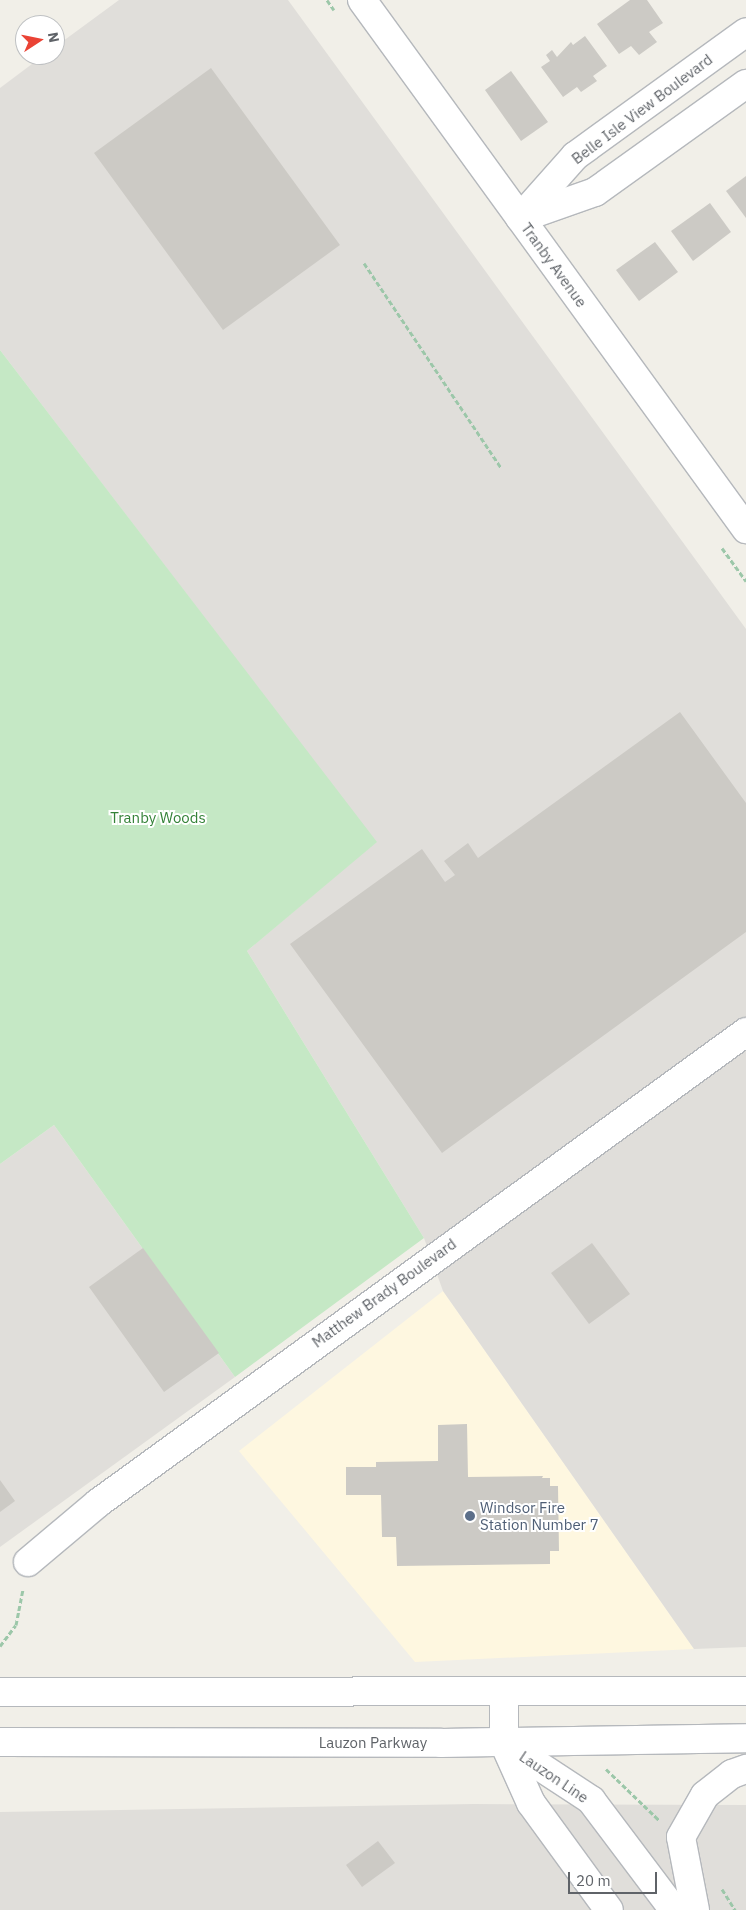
<!DOCTYPE html>
<html>
<head>
<meta charset="utf-8">
<style>
  body { margin:0 }
  #map { position:relative; width:746px; height:1910px; overflow:hidden; background:#f1efe8; font-family:"IBM Plex Sans",sans-serif }
  div>[style] { position:absolute }
  .commercial>* { inset:0; background:#fef7e0 }
  .industrial>* { inset:0; background:#e0deda }
  .green>* { inset:0; background:#c5e8c5 }
  .building>* { inset:0; background:#cccac5 }
  .path>* { height:3px; margin-top:-1.5px; transform-origin:0; background:repeating-linear-gradient(90deg,#9cc7a9 0 5px,transparent 0 7.5px) }
  .roads { filter:drop-shadow(1px 0 #b5b8bc) drop-shadow(-1px 0 #b5b8bc) drop-shadow(0 1px #b5b8bc) drop-shadow(0 -1px #b5b8bc) }
  .minor>* { height:28px; margin:-14px; padding:0 14px; transform-origin:14px; border-radius:14px; background:#fff }
  .secondary>* { height:28px; margin:-14px; padding:0 14px; transform-origin:14px; border-radius:14px; background:#fff }
  .dots>* { width:14px; height:14px; translate:-50% -50%; box-sizing:border-box; border:2px solid #fff; border-radius:50% }
  span { translate:-50% -50%; white-space:nowrap; text-align:center; line-height:1.15; -webkit-text-stroke:4px #fff; paint-order:stroke }
  .street-label { font-size:15px; color:#5f6368 }
  .park-label { font-size:15px; color:#348238 }
  .service-label { font-size:15px; color:#4e5e75 }
  .left { translate:0 -50%; text-align:left }
  .north { position:absolute; left:15px; top:15px; width:50px; height:50px; box-sizing:border-box; background:#fff; border:1px solid #bfc1c3; border-radius:50%; rotate:79deg; font-size:14px; font-weight:700; line-height:20px; text-align:center; color:#5f6368 }
  .north::after { content:''; display:block; margin:auto; width:18px; height:22px; background:#ea4335; clip-path:polygon(50% 0,100% 100%,50% 72%,0 100%) }
  .scale { position:absolute; left:568px; top:1872px; width:89px; height:22px; box-sizing:border-box; border:2px solid #5f6368; border-top:0; padding-left:6px; font-size:15px; line-height:18px; white-space:nowrap; color:#5f6368; -webkit-text-stroke:4px #fff; paint-order:stroke }
</style>
</head>
<body>
<div id="map">
  <div class="commercial">
    <div style="clip-path:polygon(443px 1291px,694px 1649px,415px 1662px,239px 1451px)"></div>
  </div>
  <div class="industrial">
    <div style="clip-path:polygon(119px 0,288px 0,746px 629px,746px 1647px,694px 1649px,443px 1291px,424px 1238px,247px 951px,376px 842px,0 350px,0 88px,44px 55px,55px 55px,55px 47px)"></div>
    <div style="clip-path:polygon(54px 1125px,235px 1377px,0 1547px,0 1164px)"></div>
    <div style="clip-path:polygon(474px 1804px,746px 1805px,746px 1910px,0 1910px,0 1812px)"></div>
  </div>
  <div class="green">
    <div style="clip-path:polygon(0 350px,377px 842px,247px 951px,424px 1238px,235px 1377px,54px 1125px,0 1164px)"></div>
  </div>
  <div class="building">
    <div style="clip-path:polygon(630px 0,647px 0,663px 23px,649px 32px,657px 42px,639px 55px,631px 46px,619px 54px,597px 24px)"></div>
    <div style="clip-path:polygon(585px 36px,607px 66px,593px 76px,597px 81px,581px 92px,577px 87px,563px 97px,541px 67px,550px 61px,546px 55px,552px 50px,557px 57px,571px 42px,573px 45px)"></div>
    <div style="clip-path:polygon(211px 68px,340px 245px,223px 330px,94px 153px)"></div>
    <div style="clip-path:polygon(511px 71px,548px 122px,521px 141px,485px 90px)"></div>
    <div style="clip-path:polygon(746px 176px,746px 218px,726px 191px)"></div>
    <div style="clip-path:polygon(710px 203px,731px 232px,693px 261px,671px 231px)"></div>
    <div style="clip-path:polygon(655px 242px,678px 272px,639px 301px,616px 270px)"></div>
    <div style="clip-path:polygon(680px 712px,746px 803px,746px 932px,442px 1153px,290px 944px,422px 849px,445px 882px,455px 875px,444px 861px,468px 843px,478px 858px)"></div>
    <div style="clip-path:polygon(592px 1243px,630px 1294px,589px 1324px,551px 1273px)"></div>
    <div style="clip-path:polygon(143px 1248px,219px 1353px,164px 1392px,89px 1287px)"></div>
    <div style="clip-path:polygon(467px 1424px,468px 1477px,543px 1476px,542px 1478px,550px 1478px,550px 1486px,558px 1486px,559px 1551px,550px 1551px,550px 1564px,397px 1566px,396px 1537px,382px 1537px,381px 1495px,346px 1495px,346px 1467px,376px 1467px,376px 1462px,438px 1461px,438px 1425px)"></div>
    <div style="clip-path:polygon(0 1480px,15px 1501px,0 1512px)"></div>
    <div style="clip-path:polygon(378px 1841px,395px 1863px,362px 1887px,346px 1865px)"></div>
  </div>
  <div class="path">
    <div style="left:327px;top:0;width:12px;rotate:55deg"></div>
    <div style="left:364px;top:263px;width:247px;rotate:56.2deg"></div>
    <div style="left:722px;top:548px;width:41px;rotate:54deg"></div>
    <div style="left:0;top:1646px;width:26px;rotate:-53deg"></div>
    <div style="left:16px;top:1625px;width:37px;rotate:-79deg"></div>
    <div style="left:606px;top:1769px;width:74px;rotate:43.9deg"></div>
    <div style="left:722px;top:1889px;width:25px;rotate:58deg"></div>
  </div>
  <div class="roads">
    <div class="minor">
      <div style="left:362px;top:0;width:654px;rotate:54.02deg"></div>
      <div style="left:520px;top:218px;width:83px;rotate:-48.4deg"></div>
      <div style="left:575px;top:156px;width:211px;rotate:-35.9deg"></div>
      <div style="left:521px;top:218px;width:78px;rotate:-19.4deg"></div>
      <div style="left:595px;top:192px;width:186px;rotate:-35.6deg"></div>
      <div style="left:28px;top:1562px;width:92px;rotate:-40.1deg"></div>
      <div style="left:98px;top:1503px;width:801px;rotate:-36.01deg"></div>
    </div>
    <div class="secondary">
      <div style="left:0;top:1692px;width:746px;rotate:-0.08deg"></div>
      <div style="left:504px;top:1692px;width:51px;rotate:90deg"></div>
      <div style="left:504px;top:1743px;width:66px;rotate:65.8deg"></div>
      <div style="left:531px;top:1803px;width:132px;rotate:53.9deg"></div>
      <div style="left:0;top:1742px;width:441px;rotate:0.1deg"></div>
      <div style="left:441px;top:1743px;width:305px;rotate:-0.9deg"></div>
      <div style="left:504px;top:1743px;width:104px;rotate:33.2deg"></div>
      <div style="left:591px;top:1800px;width:138px;rotate:53deg"></div>
      <div style="left:695px;top:1910px;width:74px;rotate:-100.9deg"></div>
      <div style="left:681px;top:1837px;width:48px;rotate:-60.3deg"></div>
      <div style="left:705px;top:1795px;width:34px;rotate:-38deg"></div>
      <div style="left:732px;top:1774px;width:15px;rotate:-20deg"></div>
    </div>
  </div>
  <div class="dots">
    <div style="left:470px;top:1516px;background:#5c6f8a"></div>
  </div>
  <div class="street-label">
    <span style="left:642px;top:109px;rotate:-37deg">Belle Isle View Boulevard</span>
    <span style="left:554px;top:265px;rotate:54deg">Tranby Avenue</span>
    <span style="left:384px;top:1293px;rotate:-36deg">Matthew Brady Boulevard</span>
    <span style="left:373px;top:1743px">Lauzon Parkway</span>
    <span style="left:554px;top:1777px;rotate:34deg">Lauzon Line</span>
  </div>
  <div class="park-label">
    <span style="left:158px;top:818px">Tranby Woods</span>
  </div>
  <div class="service-label">
    <span class="left" style="left:480px;top:1516px">Windsor Fire<br>Station Number 7</span>
  </div>
  <div class="north">N</div>
  <div class="scale">20 m</div>
</div>
</body>
</html>
